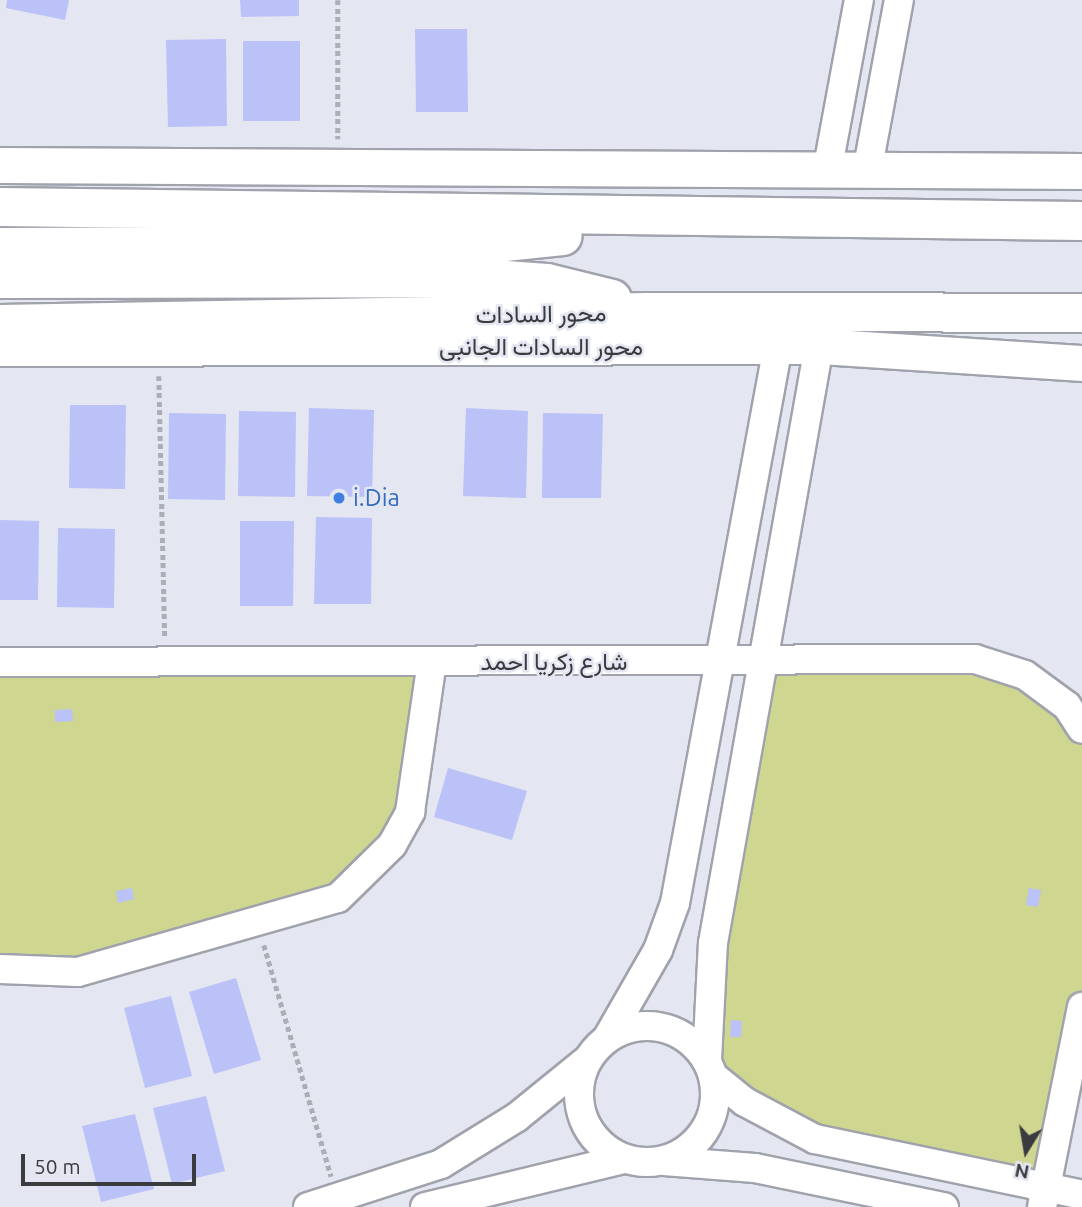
<!DOCTYPE html>
<html>
<head>
<meta charset="utf-8">
<style>
  body { margin:0 }
  #map { position:relative; width:1082px; height:1207px; overflow:hidden; background:#e4e6f1; font-family:Ubuntu,Vazirmatn,sans-serif }
  div>[style] { position:absolute }
  .green>* { inset:0; background:#cfd690 }
  .building>* { inset:0; background:#bbc2f8 }
  .path>* { height:4.5px; margin-top:-2.25px; transform-origin:0; background:repeating-linear-gradient(90deg,#acaeb6 0 5px,transparent 0 8.5px) }
  .roads { filter:drop-shadow(2px 0 #a0a2ac) drop-shadow(-2px 0 #a0a2ac) drop-shadow(0 2px #a0a2ac) drop-shadow(0 -2px #a0a2ac) }
  .minor>* { height:28px; margin:-14px; padding:0 14px; transform-origin:14px; border-radius:14px; background:#fff }
  .minor>.ring { margin:-14px; padding:0; box-sizing:content-box; background:none; border:28px solid #fff; border-radius:50% }
  .tertiary>* { height:35px; margin:-17.5px; padding:0 17.5px; transform-origin:17.5px; border-radius:17.5px; background:#fff }
  .primary>* { height:38px; margin:-19px; padding:0 19px; transform-origin:19px; border-radius:19px; background:#fff }
  .dots>* { width:19px; height:19px; translate:-50% -50%; box-sizing:border-box; border:4px solid #e4e6f1; border-radius:50% }
  span { translate:-50% -50%; white-space:nowrap; text-align:center; line-height:1.15; -webkit-text-stroke:5px #e4e6f1; paint-order:stroke }
  .street-label { font-size:24px; color:#3a3b3f }
  .shop-label { font-size:24px; color:#366cbe }
  .left { translate:0 -50%; text-align:left }
  .north { position:absolute; left:991px; top:1116px; width:70px; height:70px; -webkit-text-stroke:5px #e4e6f1; paint-order:stroke; rotate:191deg; font-size:19px; font-weight:700; line-height:28px; text-align:center; color:#3a3b3f }
  .north::after { content:''; display:block; margin:auto; width:24px; height:32px; background:#3a3b3f; clip-path:polygon(50% 0,100% 100%,50% 72%,0 100%) }
  .scale { position:absolute; left:21px; top:1154px; width:175px; height:32px; box-sizing:border-box; border:4px solid #3a3b3f; border-top:0; padding-left:9px; font-size:21px; line-height:24px; white-space:nowrap; color:#3a3b3f; -webkit-text-stroke:5px #e4e6f1; paint-order:stroke }
</style>
</head>
<body>
<div id="map">
  <div class="green">
    <div style="clip-path:polygon(975px 659px,1082px 729px,1082px 1007px,1045px 1188px,854px 1149px,714px 1077px,707px 1021px,766px 660px)"></div>
    <div style="clip-path:polygon(0 662px,432px 662px,419px 775px,368px 874px,78px 972px,0 969px)"></div>
  </div>
  <div class="building">
    <div style="clip-path:polygon(7px 0,69px 0,65px 20px,6px 8px)"></div>
    <div style="clip-path:polygon(240px 0,299px 0,299px 16px,241px 17px)"></div>
    <div style="clip-path:polygon(415px 29px,467px 29px,468px 112px,416px 112px)"></div>
    <div style="clip-path:polygon(226px 39px,227px 126px,168px 127px,166px 40px)"></div>
    <div style="clip-path:polygon(243px 41px,300px 41px,300px 121px,243px 121px)"></div>
    <div style="clip-path:polygon(70px 405px,126px 405px,125px 489px,69px 488px)"></div>
    <div style="clip-path:polygon(309px 408px,374px 410px,372px 497px,307px 496px)"></div>
    <div style="clip-path:polygon(466px 408px,528px 411px,526px 498px,463px 496px)"></div>
    <div style="clip-path:polygon(239px 411px,296px 412px,295px 497px,238px 496px)"></div>
    <div style="clip-path:polygon(169px 413px,226px 414px,225px 500px,168px 499px)"></div>
    <div style="clip-path:polygon(543px 413px,603px 414px,601px 498px,542px 498px)"></div>
    <div style="clip-path:polygon(316px 517px,372px 518px,371px 604px,314px 604px)"></div>
    <div style="clip-path:polygon(0 520px,39px 521px,38px 600px,0 600px)"></div>
    <div style="clip-path:polygon(240px 521px,294px 521px,293px 606px,240px 606px)"></div>
    <div style="clip-path:polygon(58px 528px,115px 529px,114px 608px,57px 607px)"></div>
    <div style="clip-path:polygon(72px 709px,73px 721px,55px 722px,55px 710px)"></div>
    <div style="clip-path:polygon(448px 768px,527px 791px,512px 840px,434px 817px)"></div>
    <div style="clip-path:polygon(132px 888px,134px 899px,118px 903px,116px 891px)"></div>
    <div style="clip-path:polygon(1029px 888px,1041px 890px,1038px 907px,1026px 905px)"></div>
    <div style="clip-path:polygon(236px 978px,261px 1060px,214px 1074px,189px 992px)"></div>
    <div style="clip-path:polygon(171px 996px,192px 1076px,145px 1088px,124px 1008px)"></div>
    <div style="clip-path:polygon(731px 1020px,742px 1021px,741px 1037px,730px 1037px)"></div>
    <div style="clip-path:polygon(206px 1096px,225px 1171px,172px 1184px,153px 1108px)"></div>
    <div style="clip-path:polygon(135px 1114px,154px 1189px,101px 1202px,82px 1126px)"></div>
  </div>
  <div class="path">
    <div style="left:338px;top:0;width:139px;rotate:90deg"></div>
    <div style="left:159px;top:376px;width:261px;rotate:88.7deg"></div>
    <div style="left:264px;top:945px;width:241px;rotate:73.8deg"></div>
  </div>
  <div class="roads">
    <div class="minor">
      <div style="left:827px;top:172px;width:175px;rotate:-79.5deg"></div>
      <div style="left:867px;top:172px;width:175px;rotate:-79.5deg"></div>
      <div style="left:0;top:662px;width:975px;rotate:-0.18deg"></div>
      <div style="left:975px;top:659px;width:52px;rotate:17.7deg"></div>
      <div style="left:1025px;top:675px;width:52px;rotate:36.4deg"></div>
      <div style="left:1067px;top:706px;width:27px;rotate:57deg"></div>
      <div style="left:0;top:969px;width:78px;rotate:2.2deg"></div>
      <div style="left:78px;top:972px;width:270px;rotate:-15.9deg"></div>
      <div style="left:338px;top:898px;width:76px;rotate:-44.5deg"></div>
      <div style="left:392px;top:845px;width:38px;rotate:-61deg"></div>
      <div style="left:410px;top:812px;width:152px;rotate:-81.7deg"></div>
      <div class="ring" style="left:579px;top:1026px;width:108px;height:108px"></div>
      <div style="left:608px;top:1037px;width:100px;rotate:-60.1deg"></div>
      <div style="left:658px;top:950px;width:50px;rotate:-70.1deg"></div>
      <div style="left:675px;top:903px;width:566px;rotate:-79.52deg"></div>
      <div style="left:707px;top:1060px;width:117px;rotate:-87.1deg"></div>
      <div style="left:713px;top:943px;width:606px;rotate:-79.93deg"></div>
      <div style="left:714px;top:1077px;width:40px;rotate:39deg"></div>
      <div style="left:745px;top:1102px;width:79px;rotate:27.9deg"></div>
      <div style="left:815px;top:1139px;width:273px;rotate:11.8deg"></div>
      <div style="left:664px;top:1161px;width:91px;rotate:4.4deg"></div>
      <div style="left:755px;top:1168px;width:193px;rotate:11.7deg"></div>
      <div style="left:308px;top:1207px;width:140px;rotate:-17.9deg"></div>
      <div style="left:441px;top:1164px;width:89px;rotate:-31.7deg"></div>
      <div style="left:517px;top:1117px;width:89px;rotate:-39.1deg"></div>
      <div style="left:425px;top:1207px;width:205px;rotate:-13.6deg"></div>
      <div style="left:1042px;top:1207px;width:204px;rotate:-78.7deg"></div>
    </div>
    <div class="tertiary">
      <div style="left:0;top:165px;width:1082px;rotate:0.32deg"></div>
      <div style="left:0;top:348px;width:819px;rotate:-0.14deg"></div>
      <div style="left:819px;top:346px;width:264px;rotate:3.7deg"></div>
    </div>
    <div class="primary">
      <div style="left:0;top:207px;width:1082px;rotate:0.74deg"></div>
      <div style="left:0;top:247px;width:477px;rotate:-0.2deg"></div>
      <div style="left:477px;top:245px;width:86px;rotate:-6deg"></div>
      <div style="left:0;top:279px;width:480px;rotate:-0.1deg"></div>
      <div style="left:480px;top:278px;width:67px;rotate:4.3deg"></div>
      <div style="left:547px;top:283px;width:67px;rotate:13.8deg"></div>
      <div style="left:0;top:324px;width:648px;rotate:-1.06deg"></div>
      <div style="left:648px;top:312px;width:434px;rotate:0.1deg"></div>
    </div>
  </div>
  <div class="dots">
    <div style="left:339px;top:498px;background:#3f7fe0"></div>
  </div>
  <div class="street-label">
    <span style="left:541px;top:314px;rotate:-1deg">محور السادات</span>
    <span style="left:541px;top:347px">محور السادات الجانبى</span>
    <span style="left:554px;top:662px">شارع زكريا احمد</span>
  </div>
  <div class="shop-label">
    <span class="left" style="left:353px;top:498px">i.Dia</span>
  </div>
  <div class="north">N</div>
  <div class="scale">50 m</div>
</div>
</body>
</html>
